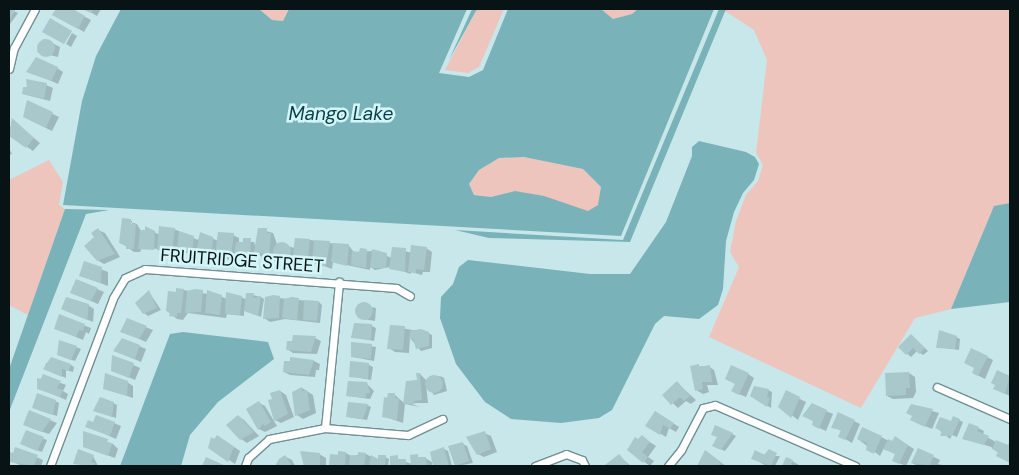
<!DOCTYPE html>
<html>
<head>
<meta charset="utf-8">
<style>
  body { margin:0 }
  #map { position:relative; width:1019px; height:475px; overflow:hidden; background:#c7e7eb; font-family:"DM Sans",sans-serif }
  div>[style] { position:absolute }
  .green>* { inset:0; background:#edc5bc }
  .water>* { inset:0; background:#79b2b8 }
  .shadow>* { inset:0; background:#0003 }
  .building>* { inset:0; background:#a8c8cb }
  .round { border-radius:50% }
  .roads { filter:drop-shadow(1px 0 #718f93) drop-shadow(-1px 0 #718f93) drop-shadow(0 1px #718f93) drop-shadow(0 -1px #718f93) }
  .street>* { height:7px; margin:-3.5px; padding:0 3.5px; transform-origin:3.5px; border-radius:3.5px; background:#fff }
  span { translate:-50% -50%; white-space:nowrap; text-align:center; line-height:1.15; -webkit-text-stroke:5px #d4f5f8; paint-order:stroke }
  .street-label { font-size:18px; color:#071314 }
  .water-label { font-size:19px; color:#073f45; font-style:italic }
  .frame { position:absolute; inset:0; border:10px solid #071314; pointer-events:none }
</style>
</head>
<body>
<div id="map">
  <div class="green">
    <div style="clip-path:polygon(259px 9px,289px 9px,283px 21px,272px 20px)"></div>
    <div style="clip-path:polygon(477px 9px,504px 9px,479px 67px,468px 73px,445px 70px)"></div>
    <div style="clip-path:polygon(601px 9px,638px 9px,632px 14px,613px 19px)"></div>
    <div style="clip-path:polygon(726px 9px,1010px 9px,1010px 203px,994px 206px,951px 309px,915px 318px,861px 408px,709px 337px,739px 267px,730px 252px,736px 221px,746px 195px,758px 181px,763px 165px,756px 153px,767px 60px,754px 30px,725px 11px)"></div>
    <div style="clip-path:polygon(524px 157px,583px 169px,601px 187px,599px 205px,588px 211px,515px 191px,491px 197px,474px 195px,469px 184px,479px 170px,499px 158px)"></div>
    <div style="clip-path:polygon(49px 160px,63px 182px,59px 205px,65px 209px,28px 315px,9px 305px,9px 180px)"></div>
  </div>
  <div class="water">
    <div style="clip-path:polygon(evenodd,121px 9px,259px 9px,272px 20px,283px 21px,289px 9px,467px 9px,439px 73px,469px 77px,483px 70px,508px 9px,601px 9px,613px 19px,632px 14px,638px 9px,714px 9px,621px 236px,63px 205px,82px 101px,96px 56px,121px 9px,524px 157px,583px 169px,601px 187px,598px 205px,588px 211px,544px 196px,515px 191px,491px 197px,474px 195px,469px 184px,479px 170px,499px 158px,524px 157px)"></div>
    <div style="clip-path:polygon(472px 9px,477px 9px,449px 60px)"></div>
    <div style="clip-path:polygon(719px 9px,726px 9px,630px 242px,489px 238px,455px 230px,623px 240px)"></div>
    <div style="clip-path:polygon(699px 141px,746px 152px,755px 157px,759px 164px,754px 180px,743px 193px,734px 212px,726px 241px,723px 289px,718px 305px,699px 319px,664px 316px,655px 324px,612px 410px,599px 418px,561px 423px,511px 419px,485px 402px,456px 364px,440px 318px,441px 297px,453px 284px,459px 267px,468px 260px,590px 274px,630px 274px,666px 222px,692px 156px,692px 147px)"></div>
    <div style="clip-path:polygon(1010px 203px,1010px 302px,951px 309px,994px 206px)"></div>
    <div style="clip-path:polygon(65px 209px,109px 210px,86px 214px,9px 412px,9px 369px)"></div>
    <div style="clip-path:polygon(183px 332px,268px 342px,274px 359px,218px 402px,190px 435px,181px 466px,120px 466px,170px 334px)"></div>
  </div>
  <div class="shadow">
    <div style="clip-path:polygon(9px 9px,18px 13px,10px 24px,9px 23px)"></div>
    <div style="clip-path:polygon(57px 9px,70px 9px,91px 20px,84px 32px,54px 14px)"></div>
    <div style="clip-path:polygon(85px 9px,101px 9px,97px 16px)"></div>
    <div style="clip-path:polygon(72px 33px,77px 36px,71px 47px,66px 44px)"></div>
    <div style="clip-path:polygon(44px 39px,60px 47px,58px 57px,37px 52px)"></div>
    <div style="clip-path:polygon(57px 68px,63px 72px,58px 84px,34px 73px)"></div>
    <div style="clip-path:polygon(46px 85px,53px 88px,50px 101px,23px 94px)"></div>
    <div style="clip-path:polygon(28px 102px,59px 117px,52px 131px,30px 120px)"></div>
    <div style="clip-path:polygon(12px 120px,40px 143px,33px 151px,9px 134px)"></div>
    <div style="clip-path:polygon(9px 148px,12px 154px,9px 155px)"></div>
    <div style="clip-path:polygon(evenodd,123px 220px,137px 224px,141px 231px,146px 232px,146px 228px,160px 235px,161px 228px,174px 229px,198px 240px,201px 233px,218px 241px,219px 233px,233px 235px,239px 238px,239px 242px,254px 242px,256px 249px,259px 229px,273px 233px,277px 244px,295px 248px,296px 239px,310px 240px,349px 246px,354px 252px,373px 251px,392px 258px,393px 248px,412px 253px,412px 247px,426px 248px,432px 252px,430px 272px,423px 272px,422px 275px,411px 272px,411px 274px,390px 267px,375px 270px,370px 267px,370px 270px,333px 262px,332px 269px,313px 262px,300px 265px,276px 257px,275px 262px,269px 262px,254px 251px,253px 260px,237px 256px,237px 260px,223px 259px,217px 252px,201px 255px,171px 251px,170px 254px,160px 249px,142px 248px,140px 252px,134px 252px,120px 242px,123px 220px,130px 221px,132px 221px,132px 230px,129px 230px,130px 221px)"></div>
    <div style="clip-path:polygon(98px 230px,105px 233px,120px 257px,104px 264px,97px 260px,87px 244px,96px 238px)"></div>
    <div style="clip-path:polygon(85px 263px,108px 272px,108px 286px,81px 276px)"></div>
    <div style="clip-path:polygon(77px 280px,104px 292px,98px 304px,72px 293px)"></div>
    <div style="clip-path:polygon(183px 290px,208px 294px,208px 291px,227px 299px,241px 297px,247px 300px,253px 295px,261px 297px,264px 299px,261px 317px,244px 310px,244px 316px,227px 314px,226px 318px,188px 313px,183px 320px,177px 319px,167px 311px,177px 293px)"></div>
    <div style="clip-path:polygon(149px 292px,161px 310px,148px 316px,144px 313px)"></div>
    <div style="clip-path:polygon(268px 297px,319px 302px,322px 305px,320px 323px,285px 319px,270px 322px,264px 318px)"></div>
    <div style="clip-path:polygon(358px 304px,376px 308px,375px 321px,358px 318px)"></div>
    <div style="clip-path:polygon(88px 305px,94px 309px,93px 322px,62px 309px)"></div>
    <div style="clip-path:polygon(60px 316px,91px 328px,89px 334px,86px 332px,83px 340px,55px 328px)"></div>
    <div style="clip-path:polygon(127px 320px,153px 330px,146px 342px,121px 331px)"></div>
    <div style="clip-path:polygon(372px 326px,376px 328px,374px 341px,352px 337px)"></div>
    <div style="clip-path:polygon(391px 326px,428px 333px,432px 335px,432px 348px,421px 351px,410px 338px,409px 353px,395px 352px,389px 348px)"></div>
    <div style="clip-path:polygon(912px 336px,928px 351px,923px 355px,917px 351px,911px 357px,900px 347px)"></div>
    <div style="clip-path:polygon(956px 337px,960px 339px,959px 350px,937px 347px)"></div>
    <div style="clip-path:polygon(315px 338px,321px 341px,317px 354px,293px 353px,287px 349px)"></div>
    <div style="clip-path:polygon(123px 339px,146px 349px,141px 362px,115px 351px)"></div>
    <div style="clip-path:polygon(60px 341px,81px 349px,75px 361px,63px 357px)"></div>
    <div style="clip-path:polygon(352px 343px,376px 347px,374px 361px,353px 357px)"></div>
    <div style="clip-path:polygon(113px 356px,140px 368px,135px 380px,112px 370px)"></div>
    <div style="clip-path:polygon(987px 357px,993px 360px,985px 379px,973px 373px)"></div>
    <div style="clip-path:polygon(291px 359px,314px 361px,320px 364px,319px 370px,316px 370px,315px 377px,290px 375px,284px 372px)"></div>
    <div style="clip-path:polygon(46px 363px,71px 365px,74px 367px,73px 372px,66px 370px,66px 378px,45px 368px)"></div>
    <div style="clip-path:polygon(369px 365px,373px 367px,371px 380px,350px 376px)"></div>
    <div style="clip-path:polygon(708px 366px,714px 370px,718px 385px,707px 385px,709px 392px,703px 394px,696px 390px,691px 367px)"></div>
    <div style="clip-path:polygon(997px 372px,1010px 378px,1010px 396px,1001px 392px)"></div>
    <div style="clip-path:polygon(909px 373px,915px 377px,916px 392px,913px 398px,893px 399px,887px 396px)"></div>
    <div style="clip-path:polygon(420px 374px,426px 380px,440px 376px,444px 378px,447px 391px,434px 395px,426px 384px,428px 403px,409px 403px,420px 407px,405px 404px,403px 423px,383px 416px,388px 399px,395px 395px,404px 403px)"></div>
    <div style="clip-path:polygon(748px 374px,754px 378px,746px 397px,739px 394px,736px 384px)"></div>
    <div style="clip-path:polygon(43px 376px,66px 385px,63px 391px,68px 394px,66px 400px,39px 388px,37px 383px)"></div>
    <div style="clip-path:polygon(127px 382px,133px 386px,133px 398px,105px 388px)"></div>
    <div style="clip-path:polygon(677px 383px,696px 400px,691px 404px,686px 401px,678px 408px,664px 395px)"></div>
    <div style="clip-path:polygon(367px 384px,374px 391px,370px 399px,348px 396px)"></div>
    <div style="clip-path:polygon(302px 388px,313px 395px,316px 413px,303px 419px,297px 415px)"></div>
    <div style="clip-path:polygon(768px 390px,772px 392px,771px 408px,751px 396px)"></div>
    <div style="clip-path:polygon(280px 391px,286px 395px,294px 417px,281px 423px,275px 420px)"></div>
    <div style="clip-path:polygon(786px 392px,806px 402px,798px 420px,780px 406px)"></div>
    <div style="clip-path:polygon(55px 401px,59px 403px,57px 416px,38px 410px)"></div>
    <div style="clip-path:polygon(113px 403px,117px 405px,116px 418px,99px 412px)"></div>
    <div style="clip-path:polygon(259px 403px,265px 406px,277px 426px,265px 432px,259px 429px,248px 410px)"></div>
    <div style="clip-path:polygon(367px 405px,371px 407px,367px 420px,348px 417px)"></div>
    <div style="clip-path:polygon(812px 405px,833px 414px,826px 431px,813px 425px)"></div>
    <div style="clip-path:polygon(911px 405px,939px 413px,932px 429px,918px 423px)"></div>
    <div style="clip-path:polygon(30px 412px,57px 423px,49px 434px,31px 428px)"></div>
    <div style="clip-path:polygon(655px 412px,679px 427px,676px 432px,669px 428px,666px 437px,647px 426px)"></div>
    <div style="clip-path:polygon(97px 416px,121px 426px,116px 439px,87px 426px,94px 423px)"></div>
    <div style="clip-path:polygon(238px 416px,244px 420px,259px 436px,247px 443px,241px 439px)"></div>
    <div style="clip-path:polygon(959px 420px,963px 422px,957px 437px,952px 435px,950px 439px,937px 428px)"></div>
    <div style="clip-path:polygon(854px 421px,860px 424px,852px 443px,840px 436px,842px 431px,833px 427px)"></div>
    <div style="clip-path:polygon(716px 426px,736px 436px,725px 451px,718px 448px)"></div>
    <div style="clip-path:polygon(978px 428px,984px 431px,983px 435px,996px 442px,1008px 447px,1010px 443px,1010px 462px,991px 447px,964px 438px)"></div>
    <div style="clip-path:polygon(26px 432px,47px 440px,42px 452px,26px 446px)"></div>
    <div style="clip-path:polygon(84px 433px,113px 444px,118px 449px,115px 458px,85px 447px)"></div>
    <div style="clip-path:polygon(484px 433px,491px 436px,497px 452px,484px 457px,478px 454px)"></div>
    <div style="clip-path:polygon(642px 437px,656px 446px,648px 457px,654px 461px,650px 466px,628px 450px)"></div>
    <div style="clip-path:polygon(881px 437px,893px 443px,901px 441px,914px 449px,906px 466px,894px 461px,896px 454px,884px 448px,880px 456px,858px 439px)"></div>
    <div style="clip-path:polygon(224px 440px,240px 451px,235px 464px,210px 447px)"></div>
    <div style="clip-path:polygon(463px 444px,467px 446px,473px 463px,458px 466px,456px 465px)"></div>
    <div style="clip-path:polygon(16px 448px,43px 460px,41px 466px,22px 466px,11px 461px)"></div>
    <div style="clip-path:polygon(444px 449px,448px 451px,452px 466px,434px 466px,431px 453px)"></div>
    <div style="clip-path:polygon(918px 449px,940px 460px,938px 464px,947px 466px,918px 466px,912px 463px)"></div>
    <div style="clip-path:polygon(755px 451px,768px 456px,780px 456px,775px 466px,766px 466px,756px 460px)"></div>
    <div style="clip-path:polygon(302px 453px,319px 454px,326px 458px,326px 466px,304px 466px)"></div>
    <div style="clip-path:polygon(346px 453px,351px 456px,366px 454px,379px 461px,385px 457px,389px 459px,388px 466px,330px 466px,331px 456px)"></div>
    <div style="clip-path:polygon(93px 456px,98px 466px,75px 464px)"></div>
    <div style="clip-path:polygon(619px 456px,631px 466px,607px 466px,606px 465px)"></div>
    <div style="clip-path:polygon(711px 456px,726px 466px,698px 466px,704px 458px)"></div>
    <div style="clip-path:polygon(286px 457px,292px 460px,295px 466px,276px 466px)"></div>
    <div style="clip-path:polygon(391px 457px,412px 464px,425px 458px,432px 462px,432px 466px,391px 466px)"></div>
    <div style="clip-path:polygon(787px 458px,799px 465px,798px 466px,783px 466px)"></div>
  </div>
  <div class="building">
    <div style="clip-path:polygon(9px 9px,15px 10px,9px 21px)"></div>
    <div style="clip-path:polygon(56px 9px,73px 9px,85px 16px,78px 29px,52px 15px)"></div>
    <div style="clip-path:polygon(82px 9px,93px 9px,91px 13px)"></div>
    <div style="clip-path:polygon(50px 18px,72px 31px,64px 44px,42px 32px)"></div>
    <div class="round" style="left:37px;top:39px;width:18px;height:18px"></div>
    <div style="clip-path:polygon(36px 57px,58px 67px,51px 81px,26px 72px)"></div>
    <div style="clip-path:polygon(26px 79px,47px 83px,44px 99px,22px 94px,23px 87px,27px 87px)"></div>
    <div style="clip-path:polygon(27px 100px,53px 112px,46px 128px,23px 117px)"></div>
    <div style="clip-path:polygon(12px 118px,34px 138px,26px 148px,9px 136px)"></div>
    <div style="clip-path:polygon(122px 218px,131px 219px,131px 224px,136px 224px,134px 249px,126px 249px,126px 246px,119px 243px)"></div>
    <div style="clip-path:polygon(145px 226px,155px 231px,154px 250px,138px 249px,140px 230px,145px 230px)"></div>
    <div style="clip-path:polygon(159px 226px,175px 228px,172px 252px,165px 248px,164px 251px,157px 250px)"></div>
    <div style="clip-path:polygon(98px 228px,115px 254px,97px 261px,84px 246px,94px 237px,91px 233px)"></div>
    <div style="clip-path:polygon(258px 228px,267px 228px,267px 233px,271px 233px,269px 260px,261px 259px,262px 253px,254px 252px)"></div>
    <div style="clip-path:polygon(179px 231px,194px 236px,192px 252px,177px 251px)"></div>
    <div style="clip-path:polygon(200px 232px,213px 237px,212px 251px,204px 254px,196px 254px)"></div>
    <div style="clip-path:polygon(218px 232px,234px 233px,231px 257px,226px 254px,215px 256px)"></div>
    <div style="clip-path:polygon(243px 238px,251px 238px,250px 259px,234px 256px,236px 242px,243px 242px)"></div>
    <div style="clip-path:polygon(295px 238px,310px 239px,308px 259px,300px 259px,300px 263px,292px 262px)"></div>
    <div style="clip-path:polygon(314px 240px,330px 241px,326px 266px,312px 264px)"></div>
    <div class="round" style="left:273px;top:242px;width:18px;height:18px"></div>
    <div style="clip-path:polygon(333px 243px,349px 244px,347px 266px,331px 262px)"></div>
    <div style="clip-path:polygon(411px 245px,427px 247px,424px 270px,416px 269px,416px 273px,408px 272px)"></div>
    <div style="clip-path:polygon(392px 247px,406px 248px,405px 272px,389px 269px)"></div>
    <div style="clip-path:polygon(360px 248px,367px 249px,366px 268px,351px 265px,352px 251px,359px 252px)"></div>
    <div style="clip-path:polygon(372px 249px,387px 253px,386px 268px,370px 268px)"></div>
    <div style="clip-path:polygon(84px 261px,102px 267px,101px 283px,79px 276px)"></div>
    <div style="clip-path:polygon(76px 279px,98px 288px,91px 301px,70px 293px)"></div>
    <div style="clip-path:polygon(176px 288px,184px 289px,181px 313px,177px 313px,177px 317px,169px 316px,170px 312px,166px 311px,168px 291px,176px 292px)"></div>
    <div style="clip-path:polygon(195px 289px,203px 290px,201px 312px,185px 313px,187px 291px)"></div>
    <div style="clip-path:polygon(149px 290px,157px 308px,143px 314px,135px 303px)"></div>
    <div style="clip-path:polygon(207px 290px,222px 295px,220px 315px,205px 313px)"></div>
    <div style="clip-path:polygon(226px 292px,242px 296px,240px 315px,225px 314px)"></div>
    <div style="clip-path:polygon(246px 293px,254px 293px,253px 298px,261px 296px,258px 316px,244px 311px)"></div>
    <div style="clip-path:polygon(273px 295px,280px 296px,279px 318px,263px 319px,265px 297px)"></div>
    <div style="clip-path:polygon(66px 297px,89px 304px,87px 320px,61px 309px)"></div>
    <div style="clip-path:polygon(292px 297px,299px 298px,297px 320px,282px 318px,284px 299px)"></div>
    <div style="clip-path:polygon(304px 300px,319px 301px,317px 321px,303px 320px)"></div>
    <div class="round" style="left:355px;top:302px;width:18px;height:18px"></div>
    <div style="clip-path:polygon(59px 314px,85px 324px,83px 331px,79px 330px,76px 337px,54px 329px)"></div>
    <div style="clip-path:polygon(127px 318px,147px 326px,139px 339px,120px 332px)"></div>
    <div style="clip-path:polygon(354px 323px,372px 324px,371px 340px,351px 338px)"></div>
    <div style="clip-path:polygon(390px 325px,405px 326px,403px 350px,387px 349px)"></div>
    <div style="clip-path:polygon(421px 329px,429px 332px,429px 346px,416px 349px,413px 339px,409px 339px,410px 331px)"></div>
    <div style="clip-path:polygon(939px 330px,957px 336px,955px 349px,936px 348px)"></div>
    <div style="clip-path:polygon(911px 334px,925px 348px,919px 354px,913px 348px,906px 355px,898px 347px)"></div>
    <div style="clip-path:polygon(293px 335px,316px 336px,311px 352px,286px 350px,287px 341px,292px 341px)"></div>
    <div style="clip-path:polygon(122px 338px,140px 345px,135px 359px,113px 351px)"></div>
    <div style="clip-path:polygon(59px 340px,77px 346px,71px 360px,57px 355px)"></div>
    <div style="clip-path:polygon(351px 342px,372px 344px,371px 359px,351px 357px)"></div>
    <div style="clip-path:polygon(971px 348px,988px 356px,978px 376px,972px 373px,974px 368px,964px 363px)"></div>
    <div style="clip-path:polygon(112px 355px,134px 363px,129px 378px,111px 371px)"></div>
    <div style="clip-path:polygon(51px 357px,71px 364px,69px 371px,62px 369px,62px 377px,43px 369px)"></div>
    <div style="clip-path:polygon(290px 357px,314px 360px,309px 375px,283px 372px,284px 361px,290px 361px)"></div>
    <div style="clip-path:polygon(350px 361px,369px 363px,368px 379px,349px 377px)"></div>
    <div style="clip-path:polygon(699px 364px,699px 367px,710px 365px,712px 382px,702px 382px,703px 389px,695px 391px,690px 366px)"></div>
    <div style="clip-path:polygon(731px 365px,749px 373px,739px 395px,731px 391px,735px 384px,725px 379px)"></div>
    <div style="clip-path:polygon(997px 370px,1010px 376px,1005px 394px,993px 389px,995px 385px,991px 383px)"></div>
    <div style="clip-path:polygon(909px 372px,910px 388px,906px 388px,906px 395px,886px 396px,885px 373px)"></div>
    <div style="clip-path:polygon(105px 373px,128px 381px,127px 396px,103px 389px)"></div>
    <div style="clip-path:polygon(416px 373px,420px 373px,422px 400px,414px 401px,415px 404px,403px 404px,406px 381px,417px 380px)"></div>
    <div style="clip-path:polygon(43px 374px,61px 381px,57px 388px,63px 390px,60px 397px,37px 389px,37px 378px,41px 379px)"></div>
    <div class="round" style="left:425px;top:375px;width:18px;height:18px"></div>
    <div style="clip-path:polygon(348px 381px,367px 382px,370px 393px,366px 393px,366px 398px,346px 396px)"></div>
    <div style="clip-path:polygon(677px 381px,690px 396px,684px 401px,680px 397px,671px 405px,662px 395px)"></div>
    <div style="clip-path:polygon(754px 386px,769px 389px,767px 397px,770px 398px,767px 407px,750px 396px)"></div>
    <div style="clip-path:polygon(302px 387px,302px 391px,307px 390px,310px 410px,295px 416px,292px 392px)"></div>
    <div style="clip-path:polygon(280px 390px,288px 414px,274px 421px,268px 400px,272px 399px,270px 393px)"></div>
    <div style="clip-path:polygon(786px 390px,800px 397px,791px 418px,778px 407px)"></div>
    <div style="clip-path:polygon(37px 393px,56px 400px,53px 415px,32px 408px)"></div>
    <div style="clip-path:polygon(388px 393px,395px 393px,395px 398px,399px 399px,397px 420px,382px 417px,384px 397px,387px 398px)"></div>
    <div style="clip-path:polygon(100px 397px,114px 402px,112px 417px,93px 411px)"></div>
    <div style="clip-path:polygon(259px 401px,271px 422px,265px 426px,263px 424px,258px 430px,246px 409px)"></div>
    <div style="clip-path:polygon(348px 402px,368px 404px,363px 419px,346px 417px)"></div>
    <div style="clip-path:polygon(812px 403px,827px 410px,819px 429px,812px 425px,813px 421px,802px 416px)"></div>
    <div style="clip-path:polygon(911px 404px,933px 409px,925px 427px,910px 420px,912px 416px,906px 413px)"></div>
    <div style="clip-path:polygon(29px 410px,51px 419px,42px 432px,23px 425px)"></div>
    <div style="clip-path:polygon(655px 411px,674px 423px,670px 429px,663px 425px,660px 435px,645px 426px)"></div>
    <div style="clip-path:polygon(838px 412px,855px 420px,845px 440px,838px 437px,841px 430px,831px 428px)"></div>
    <div style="clip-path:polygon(96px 415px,115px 422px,110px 436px,85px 427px,88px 420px,93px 422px)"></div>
    <div style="clip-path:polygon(238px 415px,254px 432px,240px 440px,226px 425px)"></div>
    <div style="clip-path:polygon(953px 416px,960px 419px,952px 436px,940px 436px,942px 431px,935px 428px,940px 417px,951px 421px)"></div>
    <div style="clip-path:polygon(969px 423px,979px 427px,977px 431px,989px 436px,984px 445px,962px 439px)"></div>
    <div style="clip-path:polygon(715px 425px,733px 433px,721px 450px,712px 446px,717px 437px,711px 435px)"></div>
    <div style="clip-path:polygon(862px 427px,882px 436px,874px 454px,866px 450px,867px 443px,857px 439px)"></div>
    <div style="clip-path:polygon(26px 430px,44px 437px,37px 451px,20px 444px)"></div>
    <div style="clip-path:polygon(83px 431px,108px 439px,107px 442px,112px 444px,108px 456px,83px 447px)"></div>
    <div style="clip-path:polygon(485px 431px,491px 449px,477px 455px,466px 437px)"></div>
    <div style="clip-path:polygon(217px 435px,234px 447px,228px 462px,208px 448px,211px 437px,214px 439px)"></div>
    <div style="clip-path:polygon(642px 435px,650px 442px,642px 452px,648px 457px,643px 463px,627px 450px,635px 437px,638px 439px)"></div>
    <div style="clip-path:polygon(895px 436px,908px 445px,899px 464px,892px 461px,895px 454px,883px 449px,888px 439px,892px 441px)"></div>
    <div style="clip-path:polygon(996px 440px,1008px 445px,1010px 440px,1010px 463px,996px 456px,998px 452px,992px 449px)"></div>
    <div style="clip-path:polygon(463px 442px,469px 461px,455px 466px,448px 446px)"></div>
    <div style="clip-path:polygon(15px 447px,38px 455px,34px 466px,10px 462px,10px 452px,13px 453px)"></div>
    <div style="clip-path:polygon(444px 447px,449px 466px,433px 466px,430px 452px)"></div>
    <div style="clip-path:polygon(918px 448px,934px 455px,930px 465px,934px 466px,911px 463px)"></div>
    <div style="clip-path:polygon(78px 449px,94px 455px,91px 462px,95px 463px,94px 466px,73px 464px)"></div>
    <div style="clip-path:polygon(769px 449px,777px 453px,771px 466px,751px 459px,755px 450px,764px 455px)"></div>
    <div style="clip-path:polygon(705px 450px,721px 462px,719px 465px,697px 466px)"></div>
    <div style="clip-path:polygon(300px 451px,320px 453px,320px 466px,304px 466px)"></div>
    <div style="clip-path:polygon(338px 451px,346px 452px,345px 466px,329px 466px,330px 454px,338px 455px)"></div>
    <div style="clip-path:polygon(358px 452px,366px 453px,364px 466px,349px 466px,350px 455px,358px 456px)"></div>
    <div style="clip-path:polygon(418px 454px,418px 457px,426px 457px,427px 466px,411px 466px,410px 455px)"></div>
    <div style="clip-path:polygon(619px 454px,629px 466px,606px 466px,605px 465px)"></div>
    <div style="clip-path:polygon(285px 455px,292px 466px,275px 466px,279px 459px)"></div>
    <div style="clip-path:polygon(371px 455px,378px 459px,378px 455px,386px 455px,385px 466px,369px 466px)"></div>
    <div style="clip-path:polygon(398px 455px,398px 459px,406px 459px,406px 466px,390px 466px,390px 456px)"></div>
    <div style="clip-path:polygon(206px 457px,226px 466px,202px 466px)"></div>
    <div style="clip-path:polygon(786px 457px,793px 460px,791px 466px,782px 466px)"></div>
  </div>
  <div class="roads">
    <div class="street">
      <div style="left:9px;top:69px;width:22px;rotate:-77deg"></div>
      <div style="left:14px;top:48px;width:44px;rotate:-61.7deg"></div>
      <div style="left:937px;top:387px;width:80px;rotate:23.7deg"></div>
      <div style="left:325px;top:428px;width:147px;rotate:-84.5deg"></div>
      <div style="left:50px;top:466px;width:179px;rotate:-69.4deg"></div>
      <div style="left:113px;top:298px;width:23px;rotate:-59deg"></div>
      <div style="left:125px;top:278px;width:22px;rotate:-24deg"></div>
      <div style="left:145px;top:269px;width:252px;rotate:4.3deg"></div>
      <div style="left:396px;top:288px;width:16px;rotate:30deg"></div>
      <div style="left:245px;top:466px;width:9px;rotate:-69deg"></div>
      <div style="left:248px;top:458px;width:28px;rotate:-42deg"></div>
      <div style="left:269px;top:439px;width:57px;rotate:-11.1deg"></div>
      <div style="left:325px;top:428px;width:83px;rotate:4.8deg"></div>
      <div style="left:408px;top:435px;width:38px;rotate:-25deg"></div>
      <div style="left:535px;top:466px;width:33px;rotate:-21deg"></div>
      <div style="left:566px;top:454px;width:17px;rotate:21deg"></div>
      <div style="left:582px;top:460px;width:7px;rotate:63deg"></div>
      <div style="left:668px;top:466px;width:21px;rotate:-51deg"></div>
      <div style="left:681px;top:450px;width:47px;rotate:-62.4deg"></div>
      <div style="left:703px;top:408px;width:12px;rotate:-14deg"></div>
      <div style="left:715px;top:405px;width:153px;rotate:23.5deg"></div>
    </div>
  </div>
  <div class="street-label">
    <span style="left:242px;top:261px;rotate:4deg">FRUITRIDGE STREET</span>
  </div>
  <div class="water-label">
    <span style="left:341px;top:114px">Mango Lake</span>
  </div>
  <div class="frame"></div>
</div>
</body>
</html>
